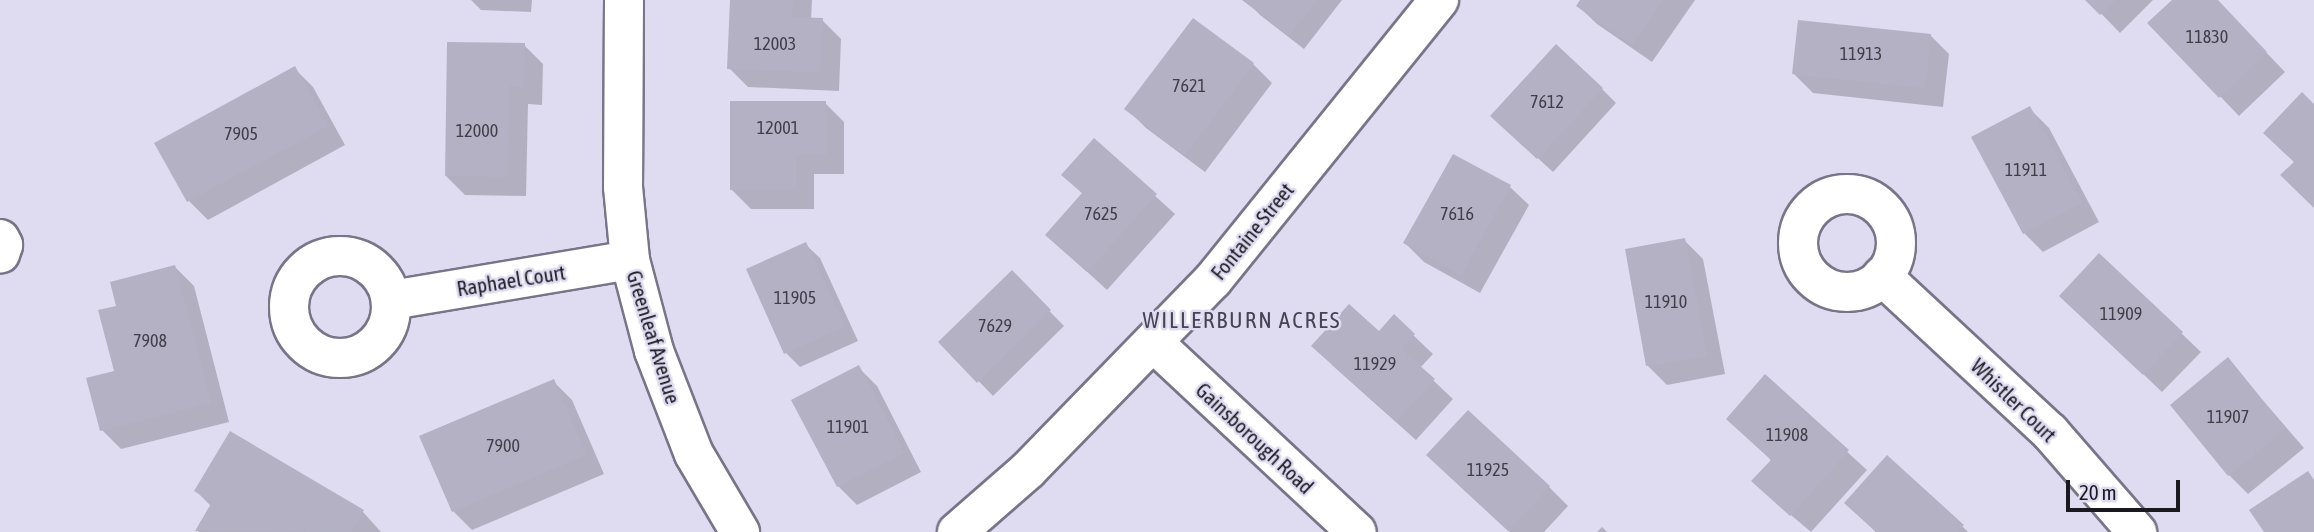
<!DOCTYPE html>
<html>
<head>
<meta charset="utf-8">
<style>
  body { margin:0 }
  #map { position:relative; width:2314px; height:532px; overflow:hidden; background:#dfdcf1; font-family:"Asap Condensed",sans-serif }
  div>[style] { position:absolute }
  .shadow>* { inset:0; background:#0003 }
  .building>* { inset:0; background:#b4b1c5 }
  .roads { filter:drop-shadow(2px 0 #797588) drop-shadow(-2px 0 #797588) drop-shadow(0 2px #797588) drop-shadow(0 -2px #797588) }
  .minor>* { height:38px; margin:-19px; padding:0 19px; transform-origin:19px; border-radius:19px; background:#fff }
  .minor>.ring { margin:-19px; padding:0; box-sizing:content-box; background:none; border:38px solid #fff; border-radius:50% }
  span { translate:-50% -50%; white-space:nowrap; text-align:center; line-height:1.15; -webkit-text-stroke:5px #dfdcf1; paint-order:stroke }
  .number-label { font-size:18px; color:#403f49 }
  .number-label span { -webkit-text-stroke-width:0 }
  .street-label { font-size:21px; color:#1a1920 }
  .neighbourhood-label { font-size:23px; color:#464354; letter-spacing:2px }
  .scale { position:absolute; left:2066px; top:480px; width:114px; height:32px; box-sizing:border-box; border:4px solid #1a1920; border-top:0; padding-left:9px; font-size:21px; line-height:24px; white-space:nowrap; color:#1a1920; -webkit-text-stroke:5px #dfdcf1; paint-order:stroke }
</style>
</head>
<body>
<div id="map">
  <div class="shadow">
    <div style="clip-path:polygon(471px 0,532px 0,531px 12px,481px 10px)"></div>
    <div style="clip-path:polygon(731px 0,812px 0,811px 20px,822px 20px,841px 39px,839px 91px,748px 87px,729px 68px)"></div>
    <div style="clip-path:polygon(1246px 0,1342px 0,1304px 49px,1260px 15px)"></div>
    <div style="clip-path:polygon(1582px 0,1695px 0,1652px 62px,1597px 24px,1578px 6px)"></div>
    <div style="clip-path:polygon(2088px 0,2153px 0,2120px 33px)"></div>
    <div style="clip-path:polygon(2174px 0,2216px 0,2285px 72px,2239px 116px,2150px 23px)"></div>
    <div style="clip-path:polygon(1930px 35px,1949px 54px,1943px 107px,1813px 93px,1794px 74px)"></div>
    <div style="clip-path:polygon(524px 45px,543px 64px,542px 105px,528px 104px,526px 196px,465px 195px,446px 176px)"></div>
    <div style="clip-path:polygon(1253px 64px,1272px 83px,1205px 172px,1146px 128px,1127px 109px)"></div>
    <div style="clip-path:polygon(294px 68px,313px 87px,345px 145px,208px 220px,189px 201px,157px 143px)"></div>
    <div style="clip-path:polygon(1602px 89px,1616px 103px,1553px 172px,1507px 130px)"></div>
    <div style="clip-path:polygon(825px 103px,844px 122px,844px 174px,814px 174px,814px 209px,751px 209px,732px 190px)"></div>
    <div style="clip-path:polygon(2030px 109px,2049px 128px,2099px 222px,2043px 252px,2024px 233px)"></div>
    <div style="clip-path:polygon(1095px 141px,1175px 214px,1107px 290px,1047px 235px,1083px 194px,1064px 175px)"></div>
    <div style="clip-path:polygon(1510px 187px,1529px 205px,1480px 293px,1424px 262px,1405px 243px)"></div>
    <div style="clip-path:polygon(1684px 240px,1703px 259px,1725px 374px,1667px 385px,1648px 366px)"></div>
    <div style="clip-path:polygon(805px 244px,820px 258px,858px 341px,800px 367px,786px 353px)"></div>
    <div style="clip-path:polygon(2099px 255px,2201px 352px,2162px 392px,2080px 314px)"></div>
    <div style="clip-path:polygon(175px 267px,194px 286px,229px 422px,121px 449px,102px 430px,116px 372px,118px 307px)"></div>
    <div style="clip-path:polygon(1012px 273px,1064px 326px,993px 396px,941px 342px)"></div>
    <div style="clip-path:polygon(1394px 317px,1433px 354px,1420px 368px,1453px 399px,1416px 440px,1332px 365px,1379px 334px)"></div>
    <div style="clip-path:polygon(2228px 360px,2304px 448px,2248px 494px,2229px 475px)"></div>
    <div style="clip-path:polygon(858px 367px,877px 386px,921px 472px,857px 505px,838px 486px)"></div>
    <div style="clip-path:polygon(1765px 377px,1867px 470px,1811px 532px,1773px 500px)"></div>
    <div style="clip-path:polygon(553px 381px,572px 400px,604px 474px,472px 530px,453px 511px)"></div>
    <div style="clip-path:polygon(231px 434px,363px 512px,381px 532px,198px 532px,211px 506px,196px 491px)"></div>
    <div style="clip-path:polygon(1447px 474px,1549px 487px,1568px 506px,1544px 532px,1510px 532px)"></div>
    <div style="clip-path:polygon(1846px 503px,1962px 526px,1968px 532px,1876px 532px)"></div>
    <div style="clip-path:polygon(1602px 527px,1607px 532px,1597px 532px)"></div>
  </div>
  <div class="building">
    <div style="clip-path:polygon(730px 0,793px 0,792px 17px,823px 18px,820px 72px,727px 69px)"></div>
    <div style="clip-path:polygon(1242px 0,1317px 0,1289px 36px)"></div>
    <div style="clip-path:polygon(1580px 0,1663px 0,1632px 45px,1576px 6px)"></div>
    <div style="clip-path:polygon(2085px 0,2115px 0,2100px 15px)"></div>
    <div style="clip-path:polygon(2172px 0,2218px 0,2267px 52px,2219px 98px,2147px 23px)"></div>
    <div style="clip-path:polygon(1193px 18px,1254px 63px,1185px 155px,1124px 109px)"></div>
    <div style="clip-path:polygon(1798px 20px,1931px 34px,1925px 88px,1792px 74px)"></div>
    <div style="clip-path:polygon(447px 42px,525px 43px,524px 87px,509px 86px,508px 177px,445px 176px)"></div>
    <div style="clip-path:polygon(1556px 44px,1603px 88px,1537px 159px,1490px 116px)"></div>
    <div style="clip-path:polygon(295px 66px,328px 126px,187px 202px,154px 143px)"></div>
    <div style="clip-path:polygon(2302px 92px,2314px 104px,2314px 208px,2280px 175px,2294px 162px,2263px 133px)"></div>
    <div style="clip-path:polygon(730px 101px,826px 101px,826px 155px,796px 155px,796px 190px,730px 190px)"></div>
    <div style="clip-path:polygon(2030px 106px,2082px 203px,2023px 234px,1971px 137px)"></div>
    <div style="clip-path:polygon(1094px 138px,1157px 194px,1087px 272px,1045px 235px,1082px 193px,1061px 175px)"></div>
    <div style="clip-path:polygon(1453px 154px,1511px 185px,1461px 275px,1403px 243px)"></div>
    <div style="clip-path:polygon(1685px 238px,1707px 356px,1646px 366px,1625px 249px)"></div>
    <div style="clip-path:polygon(806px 242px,845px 326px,784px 354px,746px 269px)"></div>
    <div style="clip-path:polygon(2099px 253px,2183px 332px,2143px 375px,2059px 296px)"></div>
    <div style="clip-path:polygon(175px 265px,211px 403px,100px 431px,86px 378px,114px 371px,98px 310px,116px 306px,110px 282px)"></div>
    <div style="clip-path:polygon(1012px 270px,1051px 310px,977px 383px,938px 342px)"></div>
    <div style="clip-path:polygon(1349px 304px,1379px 331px,1394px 314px,1415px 334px,1401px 349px,1435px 379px,1396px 422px,1311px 346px)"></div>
    <div style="clip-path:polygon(2228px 357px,2286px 429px,2228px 476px,2170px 405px)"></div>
    <div style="clip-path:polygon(859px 365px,904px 453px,837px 487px,791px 400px)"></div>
    <div style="clip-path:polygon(1765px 374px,1849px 450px,1790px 516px,1751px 481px,1771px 460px,1726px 419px)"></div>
    <div style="clip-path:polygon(554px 379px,586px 455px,452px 512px,419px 436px)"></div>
    <div style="clip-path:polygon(1468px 410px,1550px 486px,1508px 531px,1426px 455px)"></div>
    <div style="clip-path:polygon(230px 431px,364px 510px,351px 532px,195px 531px,212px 502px,194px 491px)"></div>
    <div style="clip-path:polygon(1887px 455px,1964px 525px,1957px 532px,1876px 532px,1844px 503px)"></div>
    <div style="clip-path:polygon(2308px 471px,2314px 480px,2314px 532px,2264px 532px,2249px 510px)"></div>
  </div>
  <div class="roads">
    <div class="minor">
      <div style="left:624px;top:0;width:187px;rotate:90.3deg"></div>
      <div style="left:623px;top:187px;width:73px;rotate:84.5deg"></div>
      <div style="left:630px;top:260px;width:94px;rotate:75.2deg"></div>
      <div style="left:654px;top:351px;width:110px;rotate:68.8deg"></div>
      <div style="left:694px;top:454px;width:91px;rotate:59.5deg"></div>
      <div class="ring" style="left:1798px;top:194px;width:60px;height:60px"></div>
      <div style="left:0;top:239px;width:7px;rotate:63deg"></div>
      <div style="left:3px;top:245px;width:9px;rotate:108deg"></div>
      <div class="ring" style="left:289px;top:256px;width:64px;height:64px"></div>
      <div style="left:1882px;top:276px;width:229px;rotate:42.9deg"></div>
      <div style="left:2050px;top:432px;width:133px;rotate:49deg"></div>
      <div style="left:391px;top:300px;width:242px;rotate:-9.5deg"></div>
      <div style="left:1154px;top:343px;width:277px;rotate:43deg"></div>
      <div style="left:957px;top:532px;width:94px;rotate:-41.1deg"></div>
      <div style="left:1028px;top:470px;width:265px;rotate:-45.8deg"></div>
      <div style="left:1213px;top:280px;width:360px;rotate:-51.1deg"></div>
    </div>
  </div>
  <div class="number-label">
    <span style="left:2207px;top:37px">11830</span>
    <span style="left:775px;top:44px">12003</span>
    <span style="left:1861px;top:54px">11913</span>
    <span style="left:1189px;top:86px">7621</span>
    <span style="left:1547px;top:102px">7612</span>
    <span style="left:778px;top:128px">12001</span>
    <span style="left:477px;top:131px">12000</span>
    <span style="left:241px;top:134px">7905</span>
    <span style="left:2026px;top:170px">11911</span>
    <span style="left:1101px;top:214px">7625</span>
    <span style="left:1457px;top:214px">7616</span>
    <span style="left:795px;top:298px">11905</span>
    <span style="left:1666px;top:302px">11910</span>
    <span style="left:2121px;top:314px">11909</span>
    <span style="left:995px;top:326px">7629</span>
    <span style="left:150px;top:341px">7908</span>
    <span style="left:1375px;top:364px">11929</span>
    <span style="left:2228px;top:417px">11907</span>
    <span style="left:848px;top:427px">11901</span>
    <span style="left:1787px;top:435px">11908</span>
    <span style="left:503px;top:446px">7900</span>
    <span style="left:1488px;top:470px">11925</span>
  </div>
  <div class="street-label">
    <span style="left:1252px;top:231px;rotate:-51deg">Fontaine Street</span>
    <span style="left:511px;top:280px;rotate:-9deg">Raphael Court</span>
    <span style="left:654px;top:337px;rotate:73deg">Greenleaf Avenue</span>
    <span style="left:2014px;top:400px;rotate:44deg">Whistler Court</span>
    <span style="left:1255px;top:438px;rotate:43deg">Gainsborough Road</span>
  </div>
  <div class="neighbourhood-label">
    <span style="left:1242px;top:320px">WILLERBURN ACRES</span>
  </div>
  <div class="scale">20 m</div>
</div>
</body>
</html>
